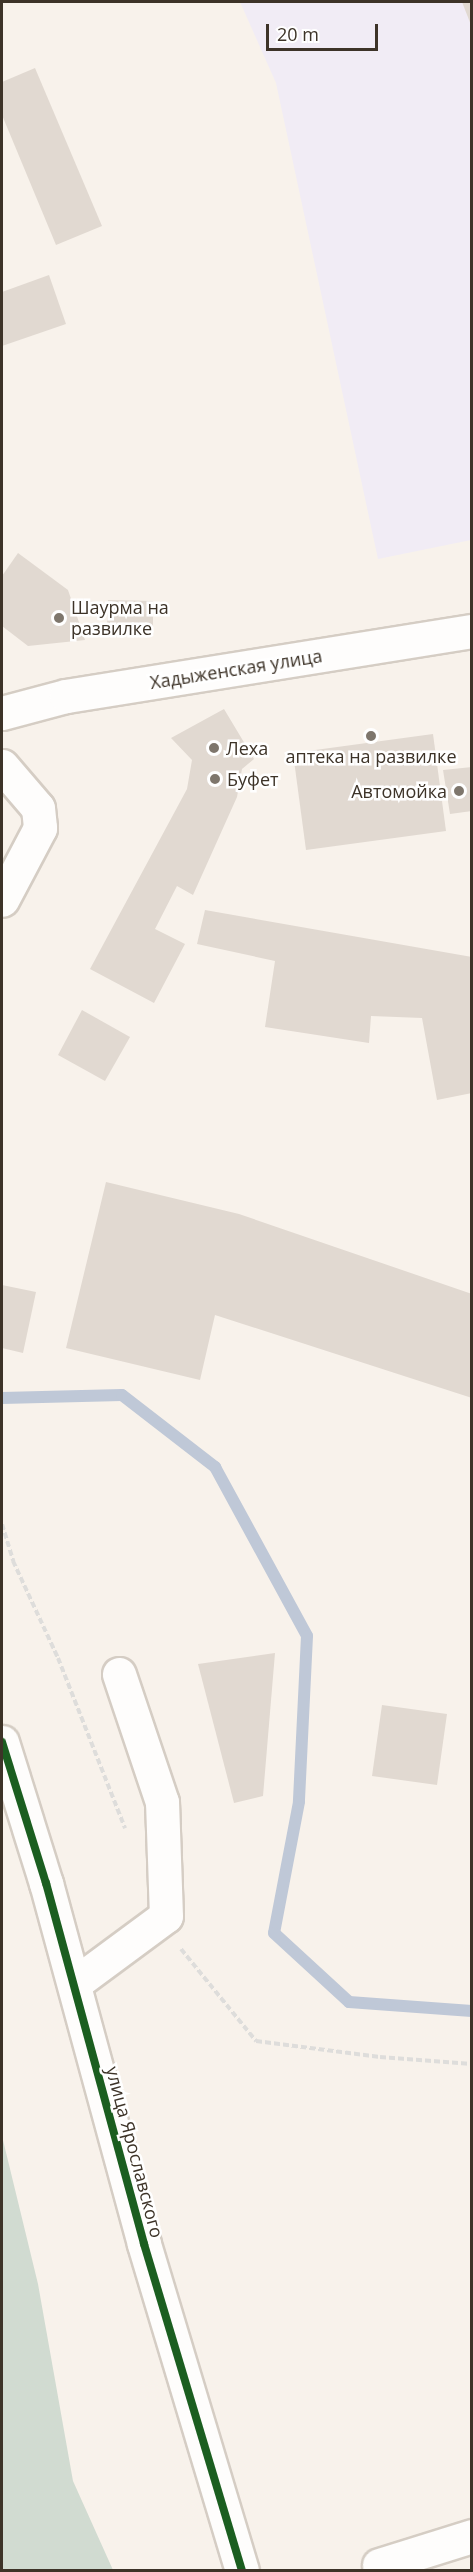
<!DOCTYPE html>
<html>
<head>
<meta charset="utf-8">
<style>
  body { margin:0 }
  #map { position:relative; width:473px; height:2572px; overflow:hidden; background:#f8f2eb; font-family:"Open Sans",sans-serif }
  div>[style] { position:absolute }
  .industrial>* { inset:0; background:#f1ecf5 }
  .green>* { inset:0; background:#d1dbd1 }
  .stream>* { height:12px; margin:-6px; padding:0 6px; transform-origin:6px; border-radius:6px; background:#bfc8d7 }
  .building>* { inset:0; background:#e1d9d1 }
  .path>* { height:4px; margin-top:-2px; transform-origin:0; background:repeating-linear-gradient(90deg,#dedddb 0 6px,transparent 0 9px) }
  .roads { filter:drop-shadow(2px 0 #d5cdc4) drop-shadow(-2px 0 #d5cdc4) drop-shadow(0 2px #d5cdc4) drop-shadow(0 -2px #d5cdc4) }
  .minor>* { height:33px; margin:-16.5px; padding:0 16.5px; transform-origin:16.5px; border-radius:16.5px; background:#fefdfc }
  .major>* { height:33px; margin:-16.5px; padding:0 16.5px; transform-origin:16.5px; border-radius:16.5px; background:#fefdfc }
  .cycleway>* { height:8px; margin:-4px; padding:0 4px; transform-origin:4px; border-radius:4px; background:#1b5e20 }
  .dots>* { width:16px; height:16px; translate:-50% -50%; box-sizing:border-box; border:3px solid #fff; border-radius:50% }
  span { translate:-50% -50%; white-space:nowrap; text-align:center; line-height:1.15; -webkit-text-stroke:5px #fff; paint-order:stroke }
  .poi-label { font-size:18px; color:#3d3328 }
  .left { translate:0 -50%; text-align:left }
  .right { translate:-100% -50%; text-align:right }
  .street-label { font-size:18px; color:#3d3328 }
  .frame { position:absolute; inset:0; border:3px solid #3d3328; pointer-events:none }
  .scale { position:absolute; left:266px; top:24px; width:112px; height:27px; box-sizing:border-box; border:3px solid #3d3328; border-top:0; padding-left:8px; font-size:18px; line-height:21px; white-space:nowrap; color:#3d3328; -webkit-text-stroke:4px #fff; paint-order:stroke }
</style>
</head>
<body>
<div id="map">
  <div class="industrial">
    <div style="clip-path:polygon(240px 2px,471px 2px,471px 540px,378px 559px,276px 83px)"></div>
  </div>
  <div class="green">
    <div style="clip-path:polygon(2px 2136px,38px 2284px,73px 2481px,113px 2570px,2px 2570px)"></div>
  </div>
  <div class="stream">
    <div style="left:2px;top:1398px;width:120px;rotate:-1.4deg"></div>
    <div style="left:122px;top:1395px;width:118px;rotate:37.7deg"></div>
    <div style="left:215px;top:1467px;width:192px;rotate:61.4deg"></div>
    <div style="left:307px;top:1636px;width:166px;rotate:92.8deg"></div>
    <div style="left:299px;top:1802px;width:133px;rotate:100.8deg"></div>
    <div style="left:274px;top:1933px;width:102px;rotate:42.6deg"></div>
    <div style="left:349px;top:2002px;width:123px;rotate:4.2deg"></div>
  </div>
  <div class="building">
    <div style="clip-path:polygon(462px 2px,472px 2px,472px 25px,471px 25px)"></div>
    <div style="clip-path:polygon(35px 68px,102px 226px,56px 245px,2px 115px,2px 82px)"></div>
    <div style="clip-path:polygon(49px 275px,66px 324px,2px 346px,2px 292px)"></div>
    <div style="clip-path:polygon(18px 553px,68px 590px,85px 640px,28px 646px,2px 626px,2px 576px)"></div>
    <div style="clip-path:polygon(108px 600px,153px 601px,153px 628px,107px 626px)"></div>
    <div style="clip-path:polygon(224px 709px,254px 759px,242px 769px,237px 797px,193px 895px,177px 886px,155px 929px,185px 944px,154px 1003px,90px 969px,187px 789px,192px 760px,171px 738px)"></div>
    <div style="clip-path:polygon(433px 734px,446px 831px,306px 850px,293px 753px)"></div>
    <div style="clip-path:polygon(472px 767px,472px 811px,450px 814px,443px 770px)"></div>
    <div style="clip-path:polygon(205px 910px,472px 957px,472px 1093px,437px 1100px,422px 1018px,371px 1016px,369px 1043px,265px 1027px,275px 961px,197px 944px)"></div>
    <div style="clip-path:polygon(82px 1010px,130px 1037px,105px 1081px,58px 1055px)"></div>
    <div style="clip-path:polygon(106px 1182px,239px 1214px,472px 1294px,472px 1398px,215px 1315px,200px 1380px,66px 1348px)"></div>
    <div style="clip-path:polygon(2px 1285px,36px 1292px,23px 1353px,2px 1348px)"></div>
    <div style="clip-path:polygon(275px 1653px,263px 1796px,234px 1803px,198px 1664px)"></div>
    <div style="clip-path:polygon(382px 1705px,447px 1714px,437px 1785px,372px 1776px)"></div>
  </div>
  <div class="path">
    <div style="left:2px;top:1524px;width:39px;rotate:73deg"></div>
    <div style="left:13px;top:1561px;width:107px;rotate:65.1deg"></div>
    <div style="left:58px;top:1658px;width:183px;rotate:68.5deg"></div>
    <div style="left:181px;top:1949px;width:119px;rotate:50.8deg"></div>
    <div style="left:256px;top:2041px;width:125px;rotate:7.4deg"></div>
    <div style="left:380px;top:2057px;width:92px;rotate:4.4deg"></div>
  </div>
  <div class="roads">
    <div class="minor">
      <div style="left:2px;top:766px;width:55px;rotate:49.4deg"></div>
      <div style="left:38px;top:808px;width:20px;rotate:84deg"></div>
      <div style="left:40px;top:828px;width:81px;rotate:117.8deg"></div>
      <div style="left:2px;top:1742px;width:148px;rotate:72.7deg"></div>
      <div style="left:46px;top:1883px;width:374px;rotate:74.8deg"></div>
      <div style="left:144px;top:2244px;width:340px;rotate:73.3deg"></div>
      <div style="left:74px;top:1984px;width:114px;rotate:-36.5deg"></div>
      <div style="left:166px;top:1916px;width:114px;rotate:-92deg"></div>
      <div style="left:162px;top:1802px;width:135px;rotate:-108.6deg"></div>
      <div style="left:379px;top:2565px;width:97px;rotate:-17.3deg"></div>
    </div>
    <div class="major">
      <div style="left:2px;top:713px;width:66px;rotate:-14.9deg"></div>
      <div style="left:66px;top:696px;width:411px;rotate:-9.1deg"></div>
    </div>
  </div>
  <div class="cycleway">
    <div style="left:2px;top:1742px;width:148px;rotate:72.7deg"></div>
    <div style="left:46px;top:1883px;width:374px;rotate:74.8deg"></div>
    <div style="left:144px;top:2244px;width:340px;rotate:73.3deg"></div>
  </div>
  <div class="dots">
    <div style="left:59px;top:618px;background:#7e766c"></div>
    <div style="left:371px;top:736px;background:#7e766c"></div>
    <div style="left:214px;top:748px;background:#7e766c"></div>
    <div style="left:215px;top:779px;background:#7e766c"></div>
    <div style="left:459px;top:791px;background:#7e766c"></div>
  </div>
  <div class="poi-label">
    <span class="left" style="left:71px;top:618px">Шаурма на<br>развилке</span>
    <span class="left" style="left:226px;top:748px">Леха</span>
    <span style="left:371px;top:756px">аптека на развилке</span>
    <span class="left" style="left:227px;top:779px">Буфет</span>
    <span class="right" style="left:447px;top:791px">Автомойка</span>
  </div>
  <div class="street-label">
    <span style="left:236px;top:669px;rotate:-9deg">Хадыженская улица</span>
    <span style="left:135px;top:2152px;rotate:75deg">улица Ярославского</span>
  </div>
  <div class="frame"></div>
  <div class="scale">20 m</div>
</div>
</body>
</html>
